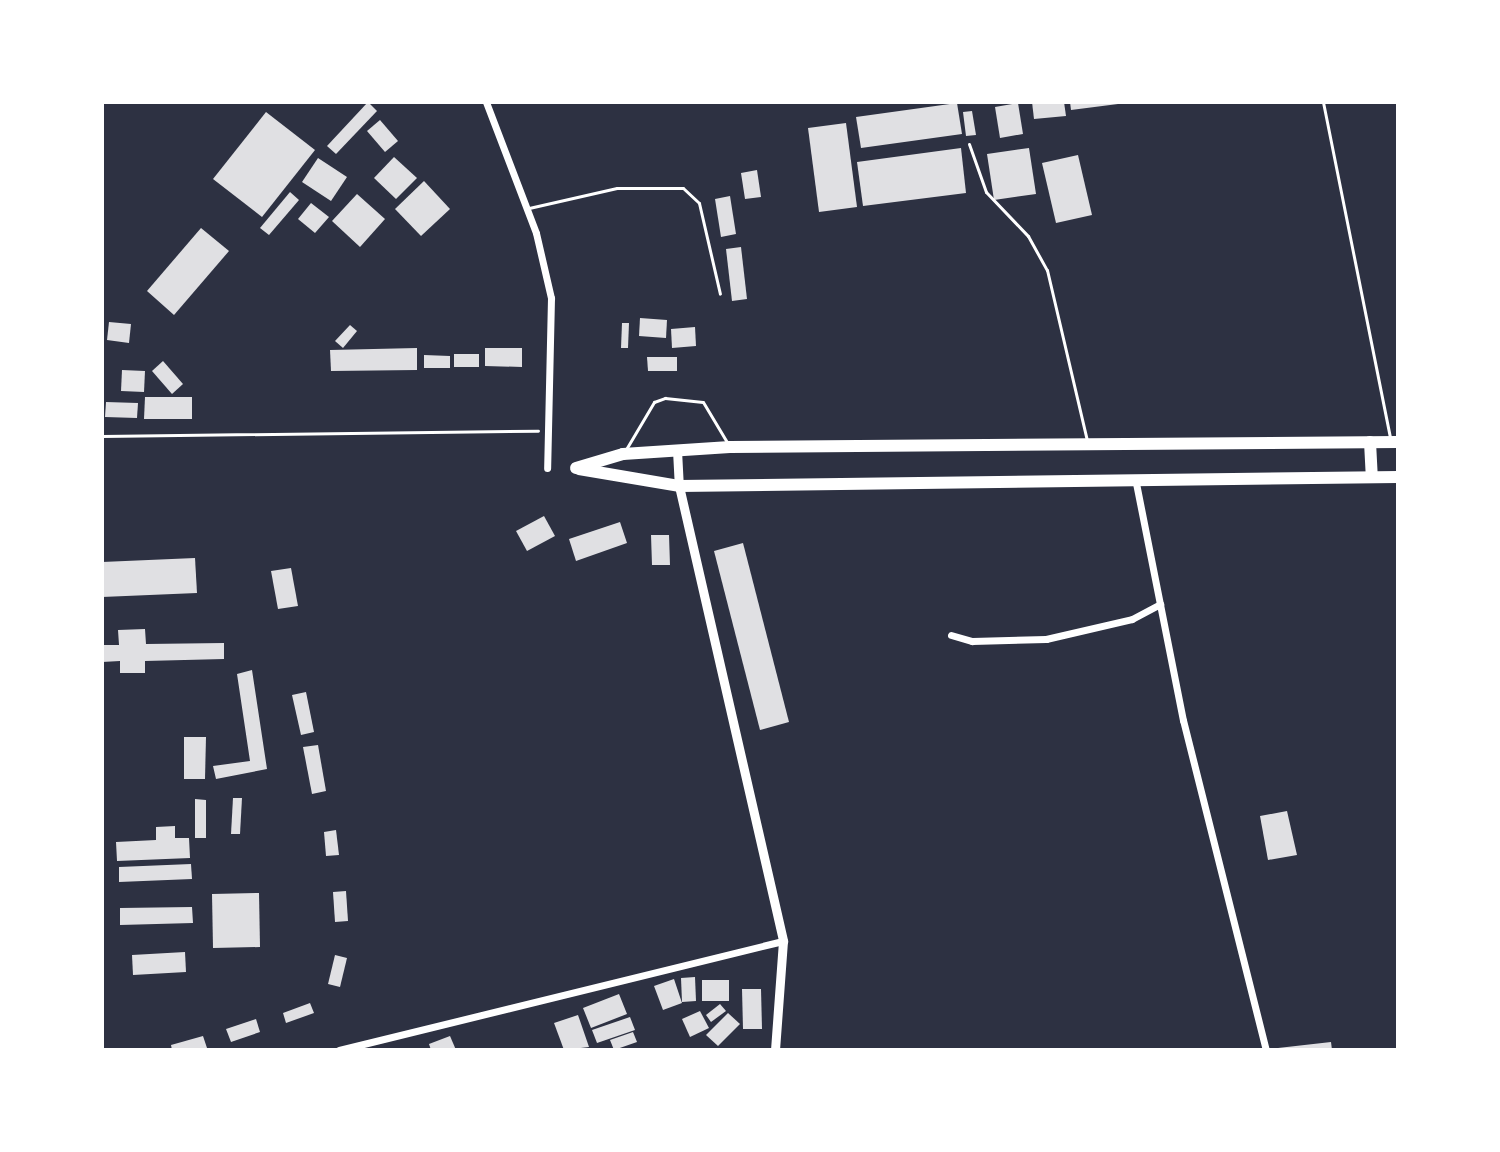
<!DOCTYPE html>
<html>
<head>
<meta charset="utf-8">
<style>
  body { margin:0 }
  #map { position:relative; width:1500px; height:1152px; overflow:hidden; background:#2d3142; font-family:Poppins,sans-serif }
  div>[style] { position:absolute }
  .building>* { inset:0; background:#e0e0e3 }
  .path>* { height:3px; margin:-1.5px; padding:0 1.5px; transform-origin:1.5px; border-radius:1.5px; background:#fff }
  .service>* { height:3px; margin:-1.5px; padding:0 1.5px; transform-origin:1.5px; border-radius:1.5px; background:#fff }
  .minor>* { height:7px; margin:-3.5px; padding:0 3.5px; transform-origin:3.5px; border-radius:3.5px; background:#fff }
  .tertiary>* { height:9px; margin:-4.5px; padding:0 4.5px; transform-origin:4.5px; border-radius:4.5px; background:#fff }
  .trunk>* { height:12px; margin:-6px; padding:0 6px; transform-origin:6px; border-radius:6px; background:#fff }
  span { translate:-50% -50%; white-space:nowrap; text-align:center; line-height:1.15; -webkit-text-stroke:6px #fff; paint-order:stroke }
  .frame { position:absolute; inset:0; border:104px solid #fff; pointer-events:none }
</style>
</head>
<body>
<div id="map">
  <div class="building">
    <div style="clip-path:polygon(368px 102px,377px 111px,336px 154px,327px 146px)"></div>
    <div style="clip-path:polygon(1032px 102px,1064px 102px,1066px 116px,1034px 119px)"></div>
    <div style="clip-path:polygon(1070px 102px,1118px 102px,1118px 104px,1071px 110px)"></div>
    <div style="clip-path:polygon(957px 103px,962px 134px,861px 148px,856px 117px)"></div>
    <div style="clip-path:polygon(1018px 103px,1023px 134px,1000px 138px,995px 107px)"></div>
    <div style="clip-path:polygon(972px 111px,976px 135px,966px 136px,963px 112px)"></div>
    <div style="clip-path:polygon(266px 112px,315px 150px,262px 217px,213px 179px)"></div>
    <div style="clip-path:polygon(380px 120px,398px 141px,385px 152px,367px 131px)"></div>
    <div style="clip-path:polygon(846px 123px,857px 207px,819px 212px,808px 128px)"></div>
    <div style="clip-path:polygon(961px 148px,966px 193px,863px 206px,857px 162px)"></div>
    <div style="clip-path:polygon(1029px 148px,1036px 194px,994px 200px,987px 154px)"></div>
    <div style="clip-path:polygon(1078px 155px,1092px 215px,1056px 223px,1042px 163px)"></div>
    <div style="clip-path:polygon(394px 157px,417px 178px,396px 199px,374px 178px)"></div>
    <div style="clip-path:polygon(318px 158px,347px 177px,331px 201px,302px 182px)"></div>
    <div style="clip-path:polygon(757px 170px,761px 197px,745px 199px,741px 173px)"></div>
    <div style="clip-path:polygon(424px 181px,450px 209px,421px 236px,395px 209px)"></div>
    <div style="clip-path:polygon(290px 192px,299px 200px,269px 235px,260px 228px)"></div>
    <div style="clip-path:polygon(357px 194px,385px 219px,360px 247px,332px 221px)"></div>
    <div style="clip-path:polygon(730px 196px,736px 234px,721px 237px,715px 199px)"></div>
    <div style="clip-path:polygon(311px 203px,329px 217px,315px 233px,298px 219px)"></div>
    <div style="clip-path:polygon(201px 228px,229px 251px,174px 315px,147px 291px)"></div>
    <div style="clip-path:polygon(741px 247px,747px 299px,732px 301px,726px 249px)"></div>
    <div style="clip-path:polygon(640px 318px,667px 320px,666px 338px,639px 336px)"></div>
    <div style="clip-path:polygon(109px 322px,131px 324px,129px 343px,107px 340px)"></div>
    <div style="clip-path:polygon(622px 323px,629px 323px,628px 348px,621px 348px)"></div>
    <div style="clip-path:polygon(350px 325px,357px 331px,343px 348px,335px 341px)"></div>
    <div style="clip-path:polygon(695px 327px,696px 346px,672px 348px,671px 329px)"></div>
    <div style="clip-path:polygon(417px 348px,417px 370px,331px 371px,330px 350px)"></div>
    <div style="clip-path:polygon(485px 348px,522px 348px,522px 367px,485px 366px)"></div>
    <div style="clip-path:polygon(454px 354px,479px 354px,479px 367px,454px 367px)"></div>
    <div style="clip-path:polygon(424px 355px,450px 356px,450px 368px,424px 368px)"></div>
    <div style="clip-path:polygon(647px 357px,677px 357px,677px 371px,648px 371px)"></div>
    <div style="clip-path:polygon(163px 361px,183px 384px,172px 394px,152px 371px)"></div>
    <div style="clip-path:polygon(122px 370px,145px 371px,144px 392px,121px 391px)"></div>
    <div style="clip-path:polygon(145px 397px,192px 397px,192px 419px,144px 419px)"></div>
    <div style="clip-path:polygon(106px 402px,138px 403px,137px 418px,105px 417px)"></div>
    <div style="clip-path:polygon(544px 516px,555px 536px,527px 551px,516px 531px)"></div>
    <div style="clip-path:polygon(620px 522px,627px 543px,576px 561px,569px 539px)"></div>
    <div style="clip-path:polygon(651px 535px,669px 535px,670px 565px,652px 565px)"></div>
    <div style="clip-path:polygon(743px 543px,789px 722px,760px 730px,714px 551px)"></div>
    <div style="clip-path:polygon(195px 558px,197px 593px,102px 597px,102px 562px)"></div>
    <div style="clip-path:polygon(291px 568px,298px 606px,278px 609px,271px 571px)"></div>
    <div style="clip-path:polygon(145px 629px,146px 644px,224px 643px,224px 659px,145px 661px,145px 673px,120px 673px,120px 661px,102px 662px,102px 645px,119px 645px,118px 630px)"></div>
    <div style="clip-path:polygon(252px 670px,267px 769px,216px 779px,213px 766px,250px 761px,237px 674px)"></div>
    <div style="clip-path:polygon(306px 692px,314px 732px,301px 735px,292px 695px)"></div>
    <div style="clip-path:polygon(184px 737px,206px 737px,205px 779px,184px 779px)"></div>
    <div style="clip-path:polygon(318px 745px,326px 791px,312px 794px,303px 747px)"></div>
    <div style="clip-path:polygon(233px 798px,242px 798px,240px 834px,231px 834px)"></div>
    <div style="clip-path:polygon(195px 799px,206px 800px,206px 838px,195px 838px)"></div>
    <div style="clip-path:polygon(1287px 811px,1297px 855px,1268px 860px,1260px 816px)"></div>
    <div style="clip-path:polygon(175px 826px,175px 838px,189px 838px,190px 858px,117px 861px,116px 842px,156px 840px,156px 827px)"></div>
    <div style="clip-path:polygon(336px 830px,339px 855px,326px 856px,324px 832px)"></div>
    <div style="clip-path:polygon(191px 864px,192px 879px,119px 882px,119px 867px)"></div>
    <div style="clip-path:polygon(346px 891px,348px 921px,335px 922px,333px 892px)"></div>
    <div style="clip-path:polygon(259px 893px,260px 947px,213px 948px,212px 894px)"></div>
    <div style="clip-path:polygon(192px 907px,193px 923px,120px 925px,120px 908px)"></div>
    <div style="clip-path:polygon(185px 952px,186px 972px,133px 975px,132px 955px)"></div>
    <div style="clip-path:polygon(335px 955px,347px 958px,340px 987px,328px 984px)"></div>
    <div style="clip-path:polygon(695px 977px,696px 1001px,682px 1002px,681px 978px)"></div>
    <div style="clip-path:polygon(674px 979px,682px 1003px,663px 1010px,654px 986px)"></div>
    <div style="clip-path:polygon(702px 980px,729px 980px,729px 1001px,702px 1001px)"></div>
    <div style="clip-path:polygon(742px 989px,761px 989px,762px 1029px,743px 1029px)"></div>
    <div style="clip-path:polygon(619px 994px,627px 1014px,591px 1028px,583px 1008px)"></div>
    <div style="clip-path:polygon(310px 1003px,314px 1013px,286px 1023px,283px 1013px)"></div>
    <div style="clip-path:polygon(720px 1004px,726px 1011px,711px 1022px,706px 1015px)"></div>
    <div style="clip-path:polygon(700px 1011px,709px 1028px,690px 1037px,682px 1019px)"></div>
    <div style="clip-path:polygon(728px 1013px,740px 1024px,718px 1046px,706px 1035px)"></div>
    <div style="clip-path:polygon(578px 1015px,589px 1047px,564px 1050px,554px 1023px)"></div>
    <div style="clip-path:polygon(630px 1017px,635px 1030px,597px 1043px,592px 1030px)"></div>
    <div style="clip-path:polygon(256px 1019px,260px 1032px,231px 1042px,226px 1029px)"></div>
    <div style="clip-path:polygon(633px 1032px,637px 1042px,614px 1050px,610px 1040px)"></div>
    <div style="clip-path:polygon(203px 1036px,207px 1048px,172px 1050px,171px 1045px)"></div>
    <div style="clip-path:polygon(450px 1036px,456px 1050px,431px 1050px,429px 1044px)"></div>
    <div style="clip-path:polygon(1331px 1042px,1332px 1050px,1278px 1050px,1278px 1048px)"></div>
  </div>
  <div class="path">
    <div style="left:102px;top:436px;width:436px;rotate:-0.7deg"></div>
  </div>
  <div class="service">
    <div style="left:1323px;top:102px;width:343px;rotate:78.7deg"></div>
    <div style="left:969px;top:144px;width:51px;rotate:70.5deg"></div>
    <div style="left:986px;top:192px;width:61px;rotate:46.3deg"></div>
    <div style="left:1028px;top:236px;width:39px;rotate:61deg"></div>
    <div style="left:1047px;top:270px;width:176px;rotate:76.8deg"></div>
    <div style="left:529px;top:208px;width:90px;rotate:-12.8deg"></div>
    <div style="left:617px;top:188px;width:66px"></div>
    <div style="left:683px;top:188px;width:22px;rotate:43deg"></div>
    <div style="left:699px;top:203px;width:93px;rotate:77deg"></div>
    <div style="left:625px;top:451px;width:57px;rotate:-59.4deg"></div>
    <div style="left:654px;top:402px;width:12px;rotate:-20deg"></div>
    <div style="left:665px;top:398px;width:38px;rotate:6deg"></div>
    <div style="left:703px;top:402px;width:49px;rotate:59.2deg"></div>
  </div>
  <div class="minor">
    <div style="left:486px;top:102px;width:140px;rotate:69.1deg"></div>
    <div style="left:536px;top:233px;width:67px;rotate:77deg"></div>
    <div style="left:551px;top:298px;width:170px;rotate:91.3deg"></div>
    <div style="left:1136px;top:483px;width:242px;rotate:78.8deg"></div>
    <div style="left:1183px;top:720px;width:340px;rotate:75.9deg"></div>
    <div style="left:951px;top:635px;width:22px;rotate:16deg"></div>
    <div style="left:972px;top:641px;width:74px;rotate:-1.5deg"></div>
    <div style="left:1046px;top:639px;width:88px;rotate:-13.1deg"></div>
    <div style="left:1132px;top:619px;width:32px;rotate:-28deg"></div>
    <div style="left:339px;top:1050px;width:457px;rotate:-13.8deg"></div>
  </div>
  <div class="tertiary">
    <div style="left:677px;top:450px;width:36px;rotate:87deg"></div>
    <div style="left:679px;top:486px;width:467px;rotate:77.1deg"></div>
    <div style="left:783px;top:941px;width:109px;rotate:94.2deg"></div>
  </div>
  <div class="trunk">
    <div style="left:1370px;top:442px;width:35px;rotate:87deg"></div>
    <div style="left:576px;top:468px;width:49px;rotate:-16.6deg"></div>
    <div style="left:623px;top:454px;width:107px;rotate:-3.7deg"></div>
    <div style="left:730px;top:447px;width:668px;rotate:-0.43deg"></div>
    <div style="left:579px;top:469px;width:101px;rotate:9.6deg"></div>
    <div style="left:679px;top:486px;width:719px;rotate:-0.72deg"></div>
  </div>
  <div class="frame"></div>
</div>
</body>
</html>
